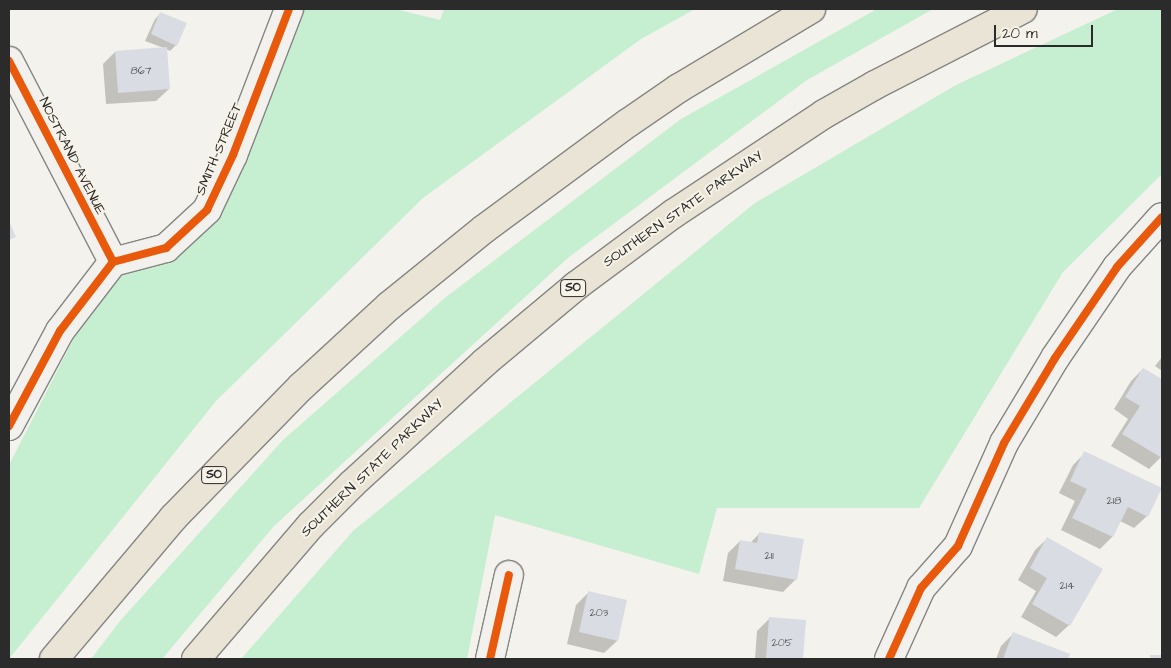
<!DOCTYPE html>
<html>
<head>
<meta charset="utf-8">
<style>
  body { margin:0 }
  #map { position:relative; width:1171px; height:668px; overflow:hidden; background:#f4f2ec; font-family:"Architects Daughter",sans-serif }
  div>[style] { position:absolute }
  .green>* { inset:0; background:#c6eed0 }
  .shadow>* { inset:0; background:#0003 }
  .building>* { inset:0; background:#d9dce3 }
  .roads { filter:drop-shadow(1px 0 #858582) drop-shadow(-1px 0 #858582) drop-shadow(0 1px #858582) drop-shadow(0 -1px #858582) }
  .minor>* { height:28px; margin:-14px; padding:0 14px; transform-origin:14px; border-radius:14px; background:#f2f1ed }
  .motorway>* { height:28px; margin:-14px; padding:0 14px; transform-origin:14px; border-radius:14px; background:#e9e4d6 }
  .cycleway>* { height:8px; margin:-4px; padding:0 4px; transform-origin:4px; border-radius:4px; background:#e8590c }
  span { translate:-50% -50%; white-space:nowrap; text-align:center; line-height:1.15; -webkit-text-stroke:4px #f7f3e8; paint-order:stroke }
  .number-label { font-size:11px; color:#565759 }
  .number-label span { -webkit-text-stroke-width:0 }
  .shield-label span { padding:1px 4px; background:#f7f3e8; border:1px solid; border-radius:4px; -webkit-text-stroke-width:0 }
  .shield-label { font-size:12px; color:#2b2b2b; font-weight:700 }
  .street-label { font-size:14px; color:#2b2b2b }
  .frame { position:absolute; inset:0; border:10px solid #2b2b2b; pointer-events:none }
  .scale { position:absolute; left:994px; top:25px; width:99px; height:22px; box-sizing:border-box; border:2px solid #2b2b2b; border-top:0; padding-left:6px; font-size:15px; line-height:18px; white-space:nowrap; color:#2b2b2b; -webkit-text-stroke:4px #f7f3e8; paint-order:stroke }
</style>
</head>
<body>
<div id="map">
  <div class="green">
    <div style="clip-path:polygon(289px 9px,395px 9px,440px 20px,444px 9px,695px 9px,641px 39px,423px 198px,216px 401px,9px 659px,9px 465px,113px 262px,207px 210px)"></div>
    <div style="clip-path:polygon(877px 9px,933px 9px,807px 80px,569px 257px,274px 526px,162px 659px,91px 659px,120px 621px,283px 440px,446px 297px,681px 119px)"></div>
    <div style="clip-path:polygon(1118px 9px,1162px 9px,1162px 174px,1063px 272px,919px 508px,717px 508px,699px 574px,495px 515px,467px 659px,241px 659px,353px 531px,755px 203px,956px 85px)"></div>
  </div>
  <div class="shadow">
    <div style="clip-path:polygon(161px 13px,176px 45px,170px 51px,166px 49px,169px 89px,156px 101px,106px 104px,103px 64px,115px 52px,164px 48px,145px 41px,155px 19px)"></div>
    <div style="clip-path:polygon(1162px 357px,1162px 371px,1155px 366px)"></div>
    <div style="clip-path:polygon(1143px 369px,1162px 381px,1162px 456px,1149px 469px,1111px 446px,1128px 419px,1114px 409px,1131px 381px)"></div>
    <div style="clip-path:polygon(1085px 453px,1147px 516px,1134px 528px,1120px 521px,1112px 537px,1100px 549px,1061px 530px,1075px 501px,1059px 493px,1073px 465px)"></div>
    <div style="clip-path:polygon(760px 533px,796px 579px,783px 592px,723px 581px,728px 553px,740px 541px,750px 543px)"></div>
    <div style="clip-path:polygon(1048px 538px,1069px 625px,1056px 637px,1021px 617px,1036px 591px,1018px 580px,1035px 550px)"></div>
    <div style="clip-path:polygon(589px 592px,626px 601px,617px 641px,604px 653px,567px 644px,576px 605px)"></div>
    <div style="clip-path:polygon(769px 619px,804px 621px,802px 659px,755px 659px,757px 631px)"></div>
    <div style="clip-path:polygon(1013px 634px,1068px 655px,1067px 659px,996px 659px,1001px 646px)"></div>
  </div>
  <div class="building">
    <div style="clip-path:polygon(160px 12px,187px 23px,177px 46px,151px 34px)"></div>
    <div style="clip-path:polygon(167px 47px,170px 89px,118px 93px,115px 51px)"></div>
    <div style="clip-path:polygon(9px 221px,16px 237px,9px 240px)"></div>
    <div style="clip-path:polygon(1143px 368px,1162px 379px,1162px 458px,1122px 434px,1140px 406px,1125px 397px)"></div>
    <div style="clip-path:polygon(1084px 451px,1162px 488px,1148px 517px,1128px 507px,1113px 537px,1072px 518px,1087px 489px,1070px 481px)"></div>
    <div style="clip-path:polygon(759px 532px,804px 539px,797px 580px,735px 569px,740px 540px,757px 543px)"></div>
    <div style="clip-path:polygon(1047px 537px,1103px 569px,1070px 626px,1032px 604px,1047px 578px,1030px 568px)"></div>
    <div style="clip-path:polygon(588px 591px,627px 600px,618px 641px,579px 632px)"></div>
    <div style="clip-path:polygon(769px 617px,806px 620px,803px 659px,766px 659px)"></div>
    <div style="clip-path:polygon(1013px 632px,1070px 654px,1068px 659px,1003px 659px)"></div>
    <div style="clip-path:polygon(1150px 655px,1162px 655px,1162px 659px,1150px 659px)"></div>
  </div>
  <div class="roads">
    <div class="minor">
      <div style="left:9px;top:61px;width:226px;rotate:62.6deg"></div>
      <div style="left:9px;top:426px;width:108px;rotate:-61.8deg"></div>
      <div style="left:60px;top:331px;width:87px;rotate:-52.5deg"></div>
      <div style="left:113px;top:262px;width:55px;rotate:-14.8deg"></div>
      <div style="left:166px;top:248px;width:56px;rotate:-42.8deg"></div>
      <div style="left:207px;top:210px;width:61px;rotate:-64.7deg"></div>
      <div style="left:233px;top:155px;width:156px;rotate:-69deg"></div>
      <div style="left:490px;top:659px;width:86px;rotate:-77.3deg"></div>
      <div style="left:889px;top:659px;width:78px;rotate:-65.7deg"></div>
      <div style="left:921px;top:588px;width:56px;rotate:-48.6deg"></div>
      <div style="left:958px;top:546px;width:113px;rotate:-65.9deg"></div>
      <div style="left:1004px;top:443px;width:99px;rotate:-59deg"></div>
      <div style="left:1055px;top:358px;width:110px;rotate:-55.7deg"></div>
      <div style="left:1117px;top:267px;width:67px;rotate:-48deg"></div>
    </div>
    <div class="motorway">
      <div style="left:54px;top:659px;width:185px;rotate:-49.8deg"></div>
      <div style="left:173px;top:518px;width:185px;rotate:-45.7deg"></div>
      <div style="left:302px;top:386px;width:118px;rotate:-42.6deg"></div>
      <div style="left:389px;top:306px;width:122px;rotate:-39deg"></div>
      <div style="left:484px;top:229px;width:179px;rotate:-36.4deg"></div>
      <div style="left:628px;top:123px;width:62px;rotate:-34.5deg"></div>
      <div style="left:679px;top:88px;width:154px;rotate:-30.9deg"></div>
      <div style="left:196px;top:659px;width:177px;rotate:-49.4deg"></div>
      <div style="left:311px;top:525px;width:58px;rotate:-45deg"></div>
      <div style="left:352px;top:484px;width:180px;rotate:-42.5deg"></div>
      <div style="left:485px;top:362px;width:119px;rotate:-39.9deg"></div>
      <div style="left:576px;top:286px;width:121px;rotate:-36.6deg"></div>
      <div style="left:673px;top:214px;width:181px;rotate:-33.5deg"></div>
      <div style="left:824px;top:114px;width:59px;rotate:-29.6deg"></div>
      <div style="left:875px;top:85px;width:166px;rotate:-27.2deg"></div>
    </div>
  </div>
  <div class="cycleway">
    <div style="left:9px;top:61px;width:226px;rotate:62.6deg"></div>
    <div style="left:9px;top:426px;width:108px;rotate:-61.8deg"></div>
    <div style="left:60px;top:331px;width:87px;rotate:-52.5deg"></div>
    <div style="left:113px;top:262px;width:55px;rotate:-14.8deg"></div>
    <div style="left:166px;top:248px;width:56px;rotate:-42.8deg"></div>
    <div style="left:207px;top:210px;width:61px;rotate:-64.7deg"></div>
    <div style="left:233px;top:155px;width:156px;rotate:-69deg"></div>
    <div style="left:490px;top:659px;width:86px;rotate:-77.3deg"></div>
    <div style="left:889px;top:659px;width:78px;rotate:-65.7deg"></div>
    <div style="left:921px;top:588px;width:56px;rotate:-48.6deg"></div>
    <div style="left:958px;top:546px;width:113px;rotate:-65.9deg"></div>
    <div style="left:1004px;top:443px;width:99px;rotate:-59deg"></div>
    <div style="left:1055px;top:358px;width:110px;rotate:-55.7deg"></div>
    <div style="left:1117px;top:267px;width:67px;rotate:-48deg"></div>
  </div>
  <div class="number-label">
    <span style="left:141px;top:71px">867</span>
    <span style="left:1114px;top:501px">218</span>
    <span style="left:769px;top:556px">211</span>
    <span style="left:1067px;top:586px">214</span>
    <span style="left:599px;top:613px">203</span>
    <span style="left:782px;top:643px">205</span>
  </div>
  <div class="shield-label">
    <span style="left:573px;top:288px">SO</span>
    <span style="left:214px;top:475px">SO</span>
  </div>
  <div class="street-label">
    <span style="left:219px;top:149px;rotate:-67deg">SMITH STREET</span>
    <span style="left:72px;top:156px;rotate:63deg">NOSTRAND AVENUE</span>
    <span style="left:683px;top:209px;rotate:-35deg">SOUTHERN STATE PARKWAY</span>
    <span style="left:372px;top:468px;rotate:-44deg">SOUTHERN STATE PARKWAY</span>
  </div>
  <div class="frame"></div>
  <div class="scale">20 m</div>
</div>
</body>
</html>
